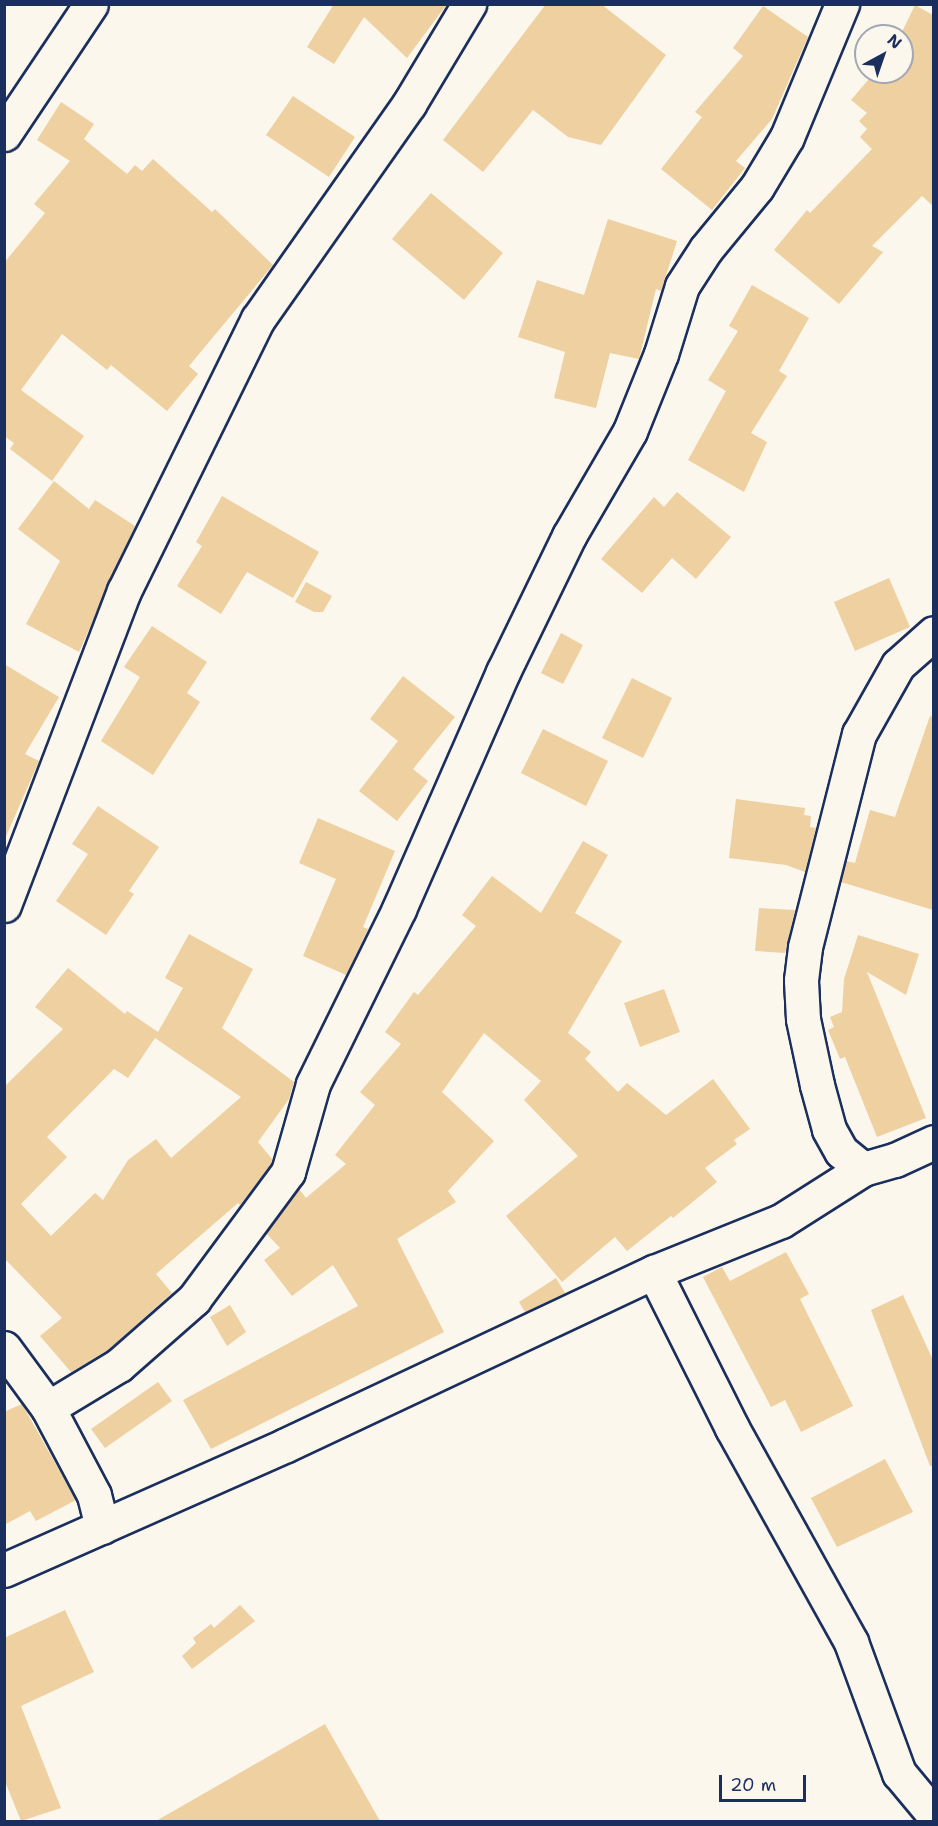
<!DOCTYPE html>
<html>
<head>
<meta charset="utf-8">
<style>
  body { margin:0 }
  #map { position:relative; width:938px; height:1826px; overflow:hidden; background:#fbf7ec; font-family:"Shantell Sans",sans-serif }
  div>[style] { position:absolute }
  .building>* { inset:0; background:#eed0a1 }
  .roads { filter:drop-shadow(2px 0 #1b2f5e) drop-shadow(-2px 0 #1b2f5e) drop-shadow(0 2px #1b2f5e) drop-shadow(0 -2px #1b2f5e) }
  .minor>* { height:33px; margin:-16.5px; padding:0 16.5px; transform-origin:16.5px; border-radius:16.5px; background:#fbf7ec }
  span { translate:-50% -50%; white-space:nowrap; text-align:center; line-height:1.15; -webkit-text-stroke:5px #fbf7ec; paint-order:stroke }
  .frame { position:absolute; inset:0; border:6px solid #1b2f5e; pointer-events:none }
  .north { position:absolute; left:854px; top:24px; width:60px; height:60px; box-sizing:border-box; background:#fbf7ec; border:2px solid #a1a7b3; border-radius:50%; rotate:40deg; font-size:16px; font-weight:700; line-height:24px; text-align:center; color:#1b2f5e }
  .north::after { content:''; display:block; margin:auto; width:21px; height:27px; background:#1b2f5e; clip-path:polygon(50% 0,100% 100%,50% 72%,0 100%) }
  .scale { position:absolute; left:719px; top:1775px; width:87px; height:27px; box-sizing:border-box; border:3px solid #1b2f5e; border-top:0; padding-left:8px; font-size:18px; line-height:21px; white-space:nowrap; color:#1b2f5e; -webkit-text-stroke:4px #fbf7ec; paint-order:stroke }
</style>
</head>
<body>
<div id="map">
  <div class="building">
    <div style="clip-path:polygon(334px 4px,447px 4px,407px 58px,364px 17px,334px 64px,307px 47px)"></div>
    <div style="clip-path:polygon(546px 4px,601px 4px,666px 55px,601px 145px,568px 137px,533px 110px,483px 172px,443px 140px)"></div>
    <div style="clip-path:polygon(915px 5px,933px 15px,933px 206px,922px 196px,872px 246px,883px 252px,839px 304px,774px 250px,807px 210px,810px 213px,872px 149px,860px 137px,867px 129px,859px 121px,867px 113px,851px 100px,875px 72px,902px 72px,900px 36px)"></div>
    <div style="clip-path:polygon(763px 6px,808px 37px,772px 119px,736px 161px,745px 168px,712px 210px,661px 169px,702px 117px,695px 112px,743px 56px,733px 48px)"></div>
    <div style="clip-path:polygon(293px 96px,355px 137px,329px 177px,266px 135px)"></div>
    <div style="clip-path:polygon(61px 102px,94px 124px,84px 139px,127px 174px,135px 165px,142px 171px,153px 159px,212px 212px,215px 209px,273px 265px,189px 366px,198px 374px,167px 411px,111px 365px,107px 370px,62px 334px,21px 390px,84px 436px,52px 481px,10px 449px,14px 443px,4px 436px,4px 263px,45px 213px,34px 204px,70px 161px,37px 140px)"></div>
    <div style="clip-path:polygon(431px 193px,503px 253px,464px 300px,392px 239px)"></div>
    <div style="clip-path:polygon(608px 219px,677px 241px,661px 291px,656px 289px,639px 359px,610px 353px,596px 408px,554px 398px,565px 352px,518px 337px,537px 280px,584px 295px)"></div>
    <div style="clip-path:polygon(752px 285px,809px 318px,779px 371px,787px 376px,751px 433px,767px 442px,744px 492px,688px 460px,726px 391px,708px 380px,738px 331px,729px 326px)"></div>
    <div style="clip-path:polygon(54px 481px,89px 509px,95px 500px,135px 526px,79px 652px,26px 624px,60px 561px,18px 529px)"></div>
    <div style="clip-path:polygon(677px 492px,731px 537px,696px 579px,672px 558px,642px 593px,601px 559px,654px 497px,664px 507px)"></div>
    <div style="clip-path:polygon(222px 496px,319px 552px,293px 598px,247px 572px,221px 614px,177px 586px,202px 546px,196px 542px)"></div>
    <div style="clip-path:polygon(889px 578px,910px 627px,855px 651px,834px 602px)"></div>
    <div style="clip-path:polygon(306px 582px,332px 596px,323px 612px,314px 612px,295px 602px)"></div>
    <div style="clip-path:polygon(152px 626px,207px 662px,187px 693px,200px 702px,153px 775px,101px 741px,140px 677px,124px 667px)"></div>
    <div style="clip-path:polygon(561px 633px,583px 645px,563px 684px,541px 673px)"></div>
    <div style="clip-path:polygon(4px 664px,59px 697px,25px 754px,39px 761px,4px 841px)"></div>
    <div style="clip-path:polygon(403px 676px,455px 717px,413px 769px,428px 781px,397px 821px,359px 791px,398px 741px,370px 719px)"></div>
    <div style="clip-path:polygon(632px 678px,672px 698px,643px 758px,602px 738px)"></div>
    <div style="clip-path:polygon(930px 716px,933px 717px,933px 910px,841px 882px,846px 861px,855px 863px,870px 810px,895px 817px)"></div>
    <div style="clip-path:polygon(543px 729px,608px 761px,586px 806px,521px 773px)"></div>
    <div style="clip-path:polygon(736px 799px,805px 808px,804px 815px,811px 816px,810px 827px,816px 828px,805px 872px,786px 865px,729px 858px)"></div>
    <div style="clip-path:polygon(98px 806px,159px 847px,129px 891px,134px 894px,106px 935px,56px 901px,88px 854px,72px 844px)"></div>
    <div style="clip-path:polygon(318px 818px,395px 851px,363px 927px,368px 929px,346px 975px,303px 956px,336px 879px,299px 863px)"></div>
    <div style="clip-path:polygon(583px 841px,608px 855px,575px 913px,622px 941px,568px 1033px,591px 1052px,585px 1059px,618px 1092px,627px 1083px,666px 1115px,713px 1079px,750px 1129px,734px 1140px,737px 1144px,705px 1168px,717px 1182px,673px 1218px,671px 1216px,627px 1251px,615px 1237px,562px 1282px,506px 1216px,578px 1156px,524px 1100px,541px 1081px,484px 1033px,442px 1092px,494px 1141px,448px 1191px,456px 1202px,397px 1239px,444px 1332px,211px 1449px,183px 1400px,358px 1306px,333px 1265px,292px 1296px,264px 1260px,280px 1248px,266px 1233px,299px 1189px,306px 1198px,346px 1164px,335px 1155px,375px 1105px,360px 1092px,401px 1044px,385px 1032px,414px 992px,418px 995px,476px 926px,462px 915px,492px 876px,541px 913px)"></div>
    <div style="clip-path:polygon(759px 908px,795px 910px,785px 953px,755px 951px)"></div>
    <div style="clip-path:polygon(evenodd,189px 934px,253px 969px,222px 1028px,294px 1082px,289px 1099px,258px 1142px,272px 1159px,271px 1164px,240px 1205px,238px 1203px,156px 1274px,172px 1293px,108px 1350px,71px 1372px,40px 1336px,62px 1318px,4px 1258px,4px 1087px,63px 1029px,35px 1007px,68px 968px,125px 1014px,127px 1011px,158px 1032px,183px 988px,165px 978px,189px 934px,155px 1038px,241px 1097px,171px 1158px,156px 1139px,128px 1160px,103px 1200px,95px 1193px,51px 1236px,21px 1204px,67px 1157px,47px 1137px,114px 1069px,128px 1078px,155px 1038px)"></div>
    <div style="clip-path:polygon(858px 935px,919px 954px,906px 995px,867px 972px,926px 1118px,877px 1137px,845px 1057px,840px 1059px,828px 1030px,834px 1027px,830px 1017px,842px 1012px,844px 979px)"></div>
    <div style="clip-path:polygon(664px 989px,680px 1032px,640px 1047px,624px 1003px)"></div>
    <div style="clip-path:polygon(786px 1252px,809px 1294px,800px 1299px,853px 1406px,801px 1432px,785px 1400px,771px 1407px,703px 1277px,722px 1267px,730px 1281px)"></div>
    <div style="clip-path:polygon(556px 1278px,565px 1293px,525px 1312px,519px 1302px)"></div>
    <div style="clip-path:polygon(903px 1295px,933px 1360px,933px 1466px,930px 1466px,871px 1310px)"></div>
    <div style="clip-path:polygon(230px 1305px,246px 1332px,227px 1346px,210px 1317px)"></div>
    <div style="clip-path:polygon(158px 1382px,172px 1401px,105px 1448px,91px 1429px)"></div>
    <div style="clip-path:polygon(22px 1404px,76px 1500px,36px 1521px,30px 1511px,4px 1525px,4px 1412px)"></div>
    <div style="clip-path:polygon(885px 1459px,913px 1512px,837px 1547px,811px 1498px)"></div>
    <div style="clip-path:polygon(240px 1605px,255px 1621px,192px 1669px,182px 1656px,196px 1643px,193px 1638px,211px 1624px,214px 1628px)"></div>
    <div style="clip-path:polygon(65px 1610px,94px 1672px,21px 1706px,61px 1808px,21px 1821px,4px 1779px,4px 1638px)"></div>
    <div style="clip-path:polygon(325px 1724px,380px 1821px,156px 1821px)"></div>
  </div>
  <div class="roads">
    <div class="minor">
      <div style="left:4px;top:134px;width:156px;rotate:-56.2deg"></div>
      <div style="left:4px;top:905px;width:336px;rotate:-69.1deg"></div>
      <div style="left:124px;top:591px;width:303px;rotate:-63.8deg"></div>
      <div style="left:258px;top:319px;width:263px;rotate:-54.9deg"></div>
      <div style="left:409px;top:104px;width:117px;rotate:-59deg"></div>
      <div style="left:863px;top:1169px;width:28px;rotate:-141deg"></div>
      <div style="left:841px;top:1151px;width:25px;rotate:-119deg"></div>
      <div style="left:829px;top:1129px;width:46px;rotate:-105.3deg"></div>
      <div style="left:817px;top:1085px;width:67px;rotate:-102deg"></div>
      <div style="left:803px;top:1019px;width:39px;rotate:-93deg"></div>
      <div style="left:801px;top:980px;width:33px;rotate:-83deg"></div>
      <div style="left:805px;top:947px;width:220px;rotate:-75.8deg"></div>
      <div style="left:859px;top:734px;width:79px;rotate:-60.5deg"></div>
      <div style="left:898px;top:665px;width:48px;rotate:-41.6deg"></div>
      <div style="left:654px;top:1272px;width:174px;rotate:63.4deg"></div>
      <div style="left:732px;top:1428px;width:245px;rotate:60.9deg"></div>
      <div style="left:851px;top:1642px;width:140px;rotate:69.9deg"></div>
      <div style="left:899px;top:1773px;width:55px;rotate:50.2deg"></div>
      <div style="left:4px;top:1348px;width:74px;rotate:53.7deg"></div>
      <div style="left:48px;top:1408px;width:98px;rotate:62.1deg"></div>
      <div style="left:94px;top:1495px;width:33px;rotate:76deg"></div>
      <div style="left:48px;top:1408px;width:83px;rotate:-31.2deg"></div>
      <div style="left:119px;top:1365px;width:100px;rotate:-41.3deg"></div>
      <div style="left:194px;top:1299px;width:158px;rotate:-53.5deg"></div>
      <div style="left:288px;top:1172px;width:91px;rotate:-74.1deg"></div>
      <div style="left:313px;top:1084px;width:195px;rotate:-63.8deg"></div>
      <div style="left:399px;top:909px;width:259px;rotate:-66.3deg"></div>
      <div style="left:503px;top:672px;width:151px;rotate:-64.1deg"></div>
      <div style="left:569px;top:536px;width:121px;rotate:-59.8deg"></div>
      <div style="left:630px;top:431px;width:83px;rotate:-68.1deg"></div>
      <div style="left:661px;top:354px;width:71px;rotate:-72.8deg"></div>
      <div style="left:682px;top:286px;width:44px;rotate:-57deg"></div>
      <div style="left:706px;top:249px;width:80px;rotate:-50.6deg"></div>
      <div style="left:757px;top:187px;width:58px;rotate:-59deg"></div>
      <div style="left:787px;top:137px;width:144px;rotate:-67.5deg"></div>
      <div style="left:4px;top:1570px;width:308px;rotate:-23.9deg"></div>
      <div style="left:286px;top:1445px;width:407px;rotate:-25.2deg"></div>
      <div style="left:654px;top:1272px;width:137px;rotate:-21.9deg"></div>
      <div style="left:781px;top:1221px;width:97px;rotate:-32.4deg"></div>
      <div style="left:863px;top:1169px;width:33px;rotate:-16deg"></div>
      <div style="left:895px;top:1160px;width:43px;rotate:-24.8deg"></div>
    </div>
  </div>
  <div class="frame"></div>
  <div class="north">N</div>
  <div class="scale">20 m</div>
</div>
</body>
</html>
